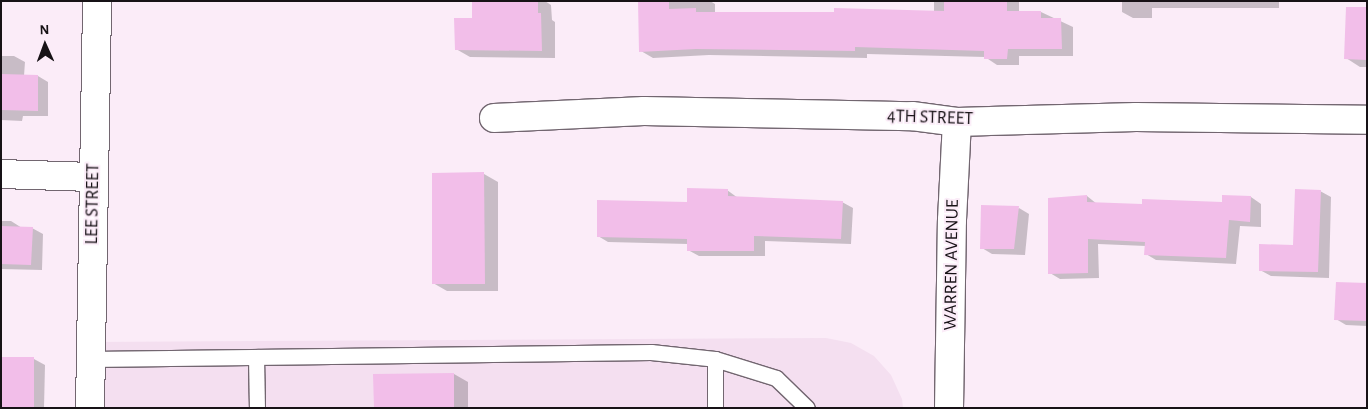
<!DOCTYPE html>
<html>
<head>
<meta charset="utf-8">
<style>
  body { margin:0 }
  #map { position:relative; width:1368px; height:409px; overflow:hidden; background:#fbecf8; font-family:"Alegreya Sans",sans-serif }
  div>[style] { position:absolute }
  .built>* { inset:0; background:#f4dff0 }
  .shadow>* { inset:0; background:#0003 }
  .building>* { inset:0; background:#f2bee9 }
  .roads { filter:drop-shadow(1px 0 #726670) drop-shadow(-1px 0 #726670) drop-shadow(0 1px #726670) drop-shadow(0 -1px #726670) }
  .lane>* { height:15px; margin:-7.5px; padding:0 7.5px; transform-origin:7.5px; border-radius:7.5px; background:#fff }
  .street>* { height:28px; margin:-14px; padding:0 14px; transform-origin:14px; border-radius:14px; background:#fff }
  span { translate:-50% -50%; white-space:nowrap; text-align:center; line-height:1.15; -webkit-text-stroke:4px #fbecf8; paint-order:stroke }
  .street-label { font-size:18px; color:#171216 }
  .frame { position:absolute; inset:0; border:2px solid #171216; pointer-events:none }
  .north { position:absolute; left:20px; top:20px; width:50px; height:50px; -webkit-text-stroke:4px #fbecf8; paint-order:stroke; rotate:358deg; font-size:14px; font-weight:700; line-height:20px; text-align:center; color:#171216 }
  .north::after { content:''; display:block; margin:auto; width:18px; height:22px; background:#171216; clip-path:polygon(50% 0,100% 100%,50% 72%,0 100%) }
</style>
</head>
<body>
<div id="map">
  <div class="built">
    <div style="clip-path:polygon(826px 338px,851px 343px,874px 356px,891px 375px,902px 399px,903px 408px,90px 408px,91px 342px)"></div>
  </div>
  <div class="shadow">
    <div style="clip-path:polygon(473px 1px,545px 1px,551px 5px,552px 20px,555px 22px,555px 58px,470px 57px,456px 49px,473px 19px)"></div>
    <div style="clip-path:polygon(639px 1px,710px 1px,715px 4px,715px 13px,934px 12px,934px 1px,1019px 1px,1019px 12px,1041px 12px,1073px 27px,1073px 56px,1019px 56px,1019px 65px,997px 65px,985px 57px,867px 54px,867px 58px,709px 55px,653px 58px,641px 51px)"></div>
    <div style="clip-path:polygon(1122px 1px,1279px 1px,1279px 8px,1152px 8px,1152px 18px,1133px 18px,1122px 12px)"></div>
    <div style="clip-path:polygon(1367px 8px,1367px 67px,1360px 67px,1346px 58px)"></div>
    <div style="clip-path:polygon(1px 56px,14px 56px,25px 62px,24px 76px,38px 76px,48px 82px,48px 116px,23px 116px,22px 121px,1px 120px)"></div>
    <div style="clip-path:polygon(433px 174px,484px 174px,498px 182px,498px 291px,447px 291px,433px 283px)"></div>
    <div style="clip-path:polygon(727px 190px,738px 198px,842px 202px,853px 208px,851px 244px,765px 241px,765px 256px,699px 256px,688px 250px,688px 244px,608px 242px,598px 236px)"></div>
    <div style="clip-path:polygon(1320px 191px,1331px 197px,1329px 278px,1271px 276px,1260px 270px,1294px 247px)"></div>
    <div style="clip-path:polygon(1087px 196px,1097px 204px,1143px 206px,1223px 203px,1251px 197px,1261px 204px,1261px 227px,1240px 226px,1236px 264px,1156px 260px,1146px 254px,1146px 246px,1098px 244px,1099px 278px,1060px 279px,1050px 273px)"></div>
    <div style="clip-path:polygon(1019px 208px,1029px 214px,1025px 255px,992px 254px,982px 248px)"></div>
    <div style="clip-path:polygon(1px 221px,11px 221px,22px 228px,32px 228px,43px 234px,42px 270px,1px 269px)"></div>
    <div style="clip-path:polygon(1367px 284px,1367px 326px,1346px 325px,1336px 319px)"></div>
    <div style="clip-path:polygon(1px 358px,34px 359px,45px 365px,44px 408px,1px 408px)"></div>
    <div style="clip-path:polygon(454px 374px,468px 382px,468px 408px,375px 408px)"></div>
  </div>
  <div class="building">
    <div style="clip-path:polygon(472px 1px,538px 1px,538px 13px,541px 13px,542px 51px,455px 50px,454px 18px,472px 18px)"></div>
    <div style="clip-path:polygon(638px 1px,669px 1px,669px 9px,696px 8px,696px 12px,834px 12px,834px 8px,944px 11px,944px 1px,1007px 1px,1007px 11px,1041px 11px,1041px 18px,1061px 18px,1062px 49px,1008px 49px,1007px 59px,984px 59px,984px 51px,855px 47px,855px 51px,696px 49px,639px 52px)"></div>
    <div style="clip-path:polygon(1346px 7px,1367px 7px,1367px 60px,1344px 59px)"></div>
    <div style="clip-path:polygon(1px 74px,38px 75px,38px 111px,1px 110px)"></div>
    <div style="clip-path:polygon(484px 172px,485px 284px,432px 284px,432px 173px)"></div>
    <div style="clip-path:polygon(687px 188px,728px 189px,728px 196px,843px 201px,841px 239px,754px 236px,754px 251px,687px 251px,687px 239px,597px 237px,597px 200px,687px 202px)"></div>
    <div style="clip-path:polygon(1295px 189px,1321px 190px,1318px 272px,1259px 271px,1259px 244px,1293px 245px)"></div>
    <div style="clip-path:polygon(1087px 195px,1087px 202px,1142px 204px,1142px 199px,1222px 202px,1222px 195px,1251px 196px,1250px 222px,1229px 220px,1226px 258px,1144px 255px,1145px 242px,1088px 239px,1088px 273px,1048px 274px,1048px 198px)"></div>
    <div style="clip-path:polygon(981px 205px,1019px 206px,1014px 249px,980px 249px)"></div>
    <div style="clip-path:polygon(1px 226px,33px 227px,31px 265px,1px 264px)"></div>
    <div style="clip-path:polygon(1336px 282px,1367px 283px,1367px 321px,1334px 320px)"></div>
    <div style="clip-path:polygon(1px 357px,34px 357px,34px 408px,1px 408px)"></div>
    <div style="clip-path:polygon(454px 373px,454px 408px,374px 408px,373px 374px)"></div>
  </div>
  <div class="roads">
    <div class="lane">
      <div style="left:256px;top:357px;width:51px;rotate:88.9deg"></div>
      <div style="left:90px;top:359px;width:561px;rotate:-0.71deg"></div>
      <div style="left:651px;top:352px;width:64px;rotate:6.2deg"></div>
      <div style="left:715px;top:359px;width:64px;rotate:17.3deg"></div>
      <div style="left:776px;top:378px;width:43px;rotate:44.1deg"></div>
      <div style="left:715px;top:408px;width:49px;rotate:-90deg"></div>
    </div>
    <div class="street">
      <div style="left:494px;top:118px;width:150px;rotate:-2.7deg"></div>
      <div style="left:644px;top:111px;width:268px;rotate:1.1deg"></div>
      <div style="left:912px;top:116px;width:45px;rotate:7.6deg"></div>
      <div style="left:957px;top:122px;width:179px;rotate:-1.6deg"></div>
      <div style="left:1136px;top:117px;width:231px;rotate:0.7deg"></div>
      <div style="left:1px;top:174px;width:92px;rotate:1.9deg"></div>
      <div style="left:90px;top:408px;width:407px;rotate:-89deg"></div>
      <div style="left:949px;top:408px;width:188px;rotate:-89.1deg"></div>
      <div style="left:952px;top:220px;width:98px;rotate:-87.1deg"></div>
    </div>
  </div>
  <div class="street-label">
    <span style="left:930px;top:118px;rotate:2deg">4TH STREET</span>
    <span style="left:93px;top:204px;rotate:-89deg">LEE STREET</span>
    <span style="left:952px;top:265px;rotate:-89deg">WARREN AVENUE</span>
  </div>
  <div class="frame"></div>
  <div class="north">N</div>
</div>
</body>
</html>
